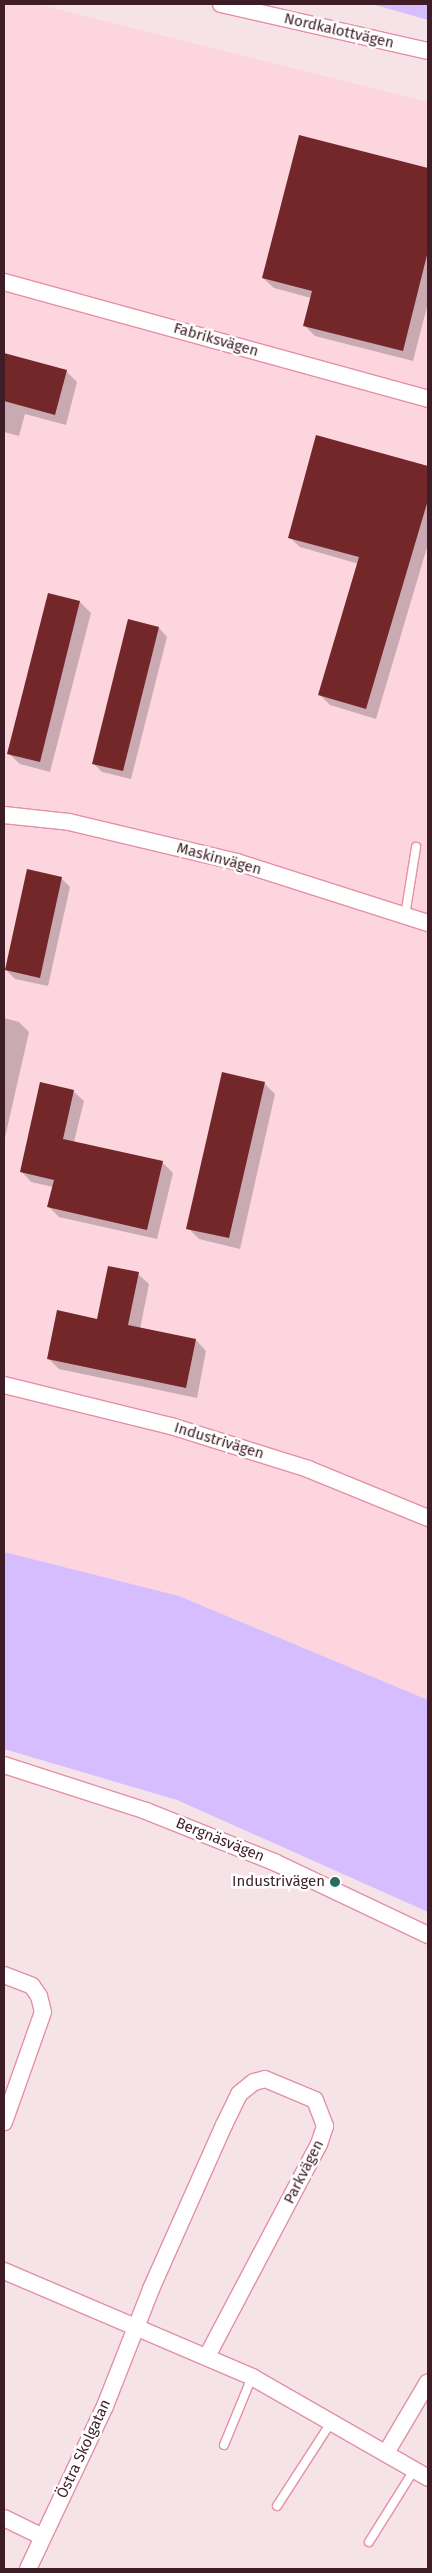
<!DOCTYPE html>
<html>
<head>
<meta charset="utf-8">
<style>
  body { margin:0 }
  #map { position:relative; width:432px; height:2573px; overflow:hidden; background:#f6e3e7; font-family:"Fira Sans",sans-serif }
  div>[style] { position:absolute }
  .built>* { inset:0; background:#fdd5df }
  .green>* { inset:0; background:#d6bdff }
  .shadow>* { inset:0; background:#0003 }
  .building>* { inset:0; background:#732729 }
  .roads { filter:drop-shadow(1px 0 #e58fa7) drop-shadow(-1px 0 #e58fa7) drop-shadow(0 1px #e58fa7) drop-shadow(0 -1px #e58fa7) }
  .service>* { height:8px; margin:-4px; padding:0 4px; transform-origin:4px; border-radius:4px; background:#fff }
  .minor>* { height:16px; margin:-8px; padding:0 8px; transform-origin:8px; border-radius:8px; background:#fff }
  .dots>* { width:14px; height:14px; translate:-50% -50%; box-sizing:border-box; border:2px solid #fff; border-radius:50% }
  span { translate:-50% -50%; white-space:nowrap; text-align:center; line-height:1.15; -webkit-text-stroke:5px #fff; paint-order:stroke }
  .street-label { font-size:15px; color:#3f1d27 }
  .poi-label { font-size:15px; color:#3f1d27 }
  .right { translate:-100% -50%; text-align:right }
  .frame { position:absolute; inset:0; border:5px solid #3f1d27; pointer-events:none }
</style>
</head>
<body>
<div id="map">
  <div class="built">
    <div style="clip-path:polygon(4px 4px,37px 4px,428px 102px,428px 1700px,179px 1596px,4px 1552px)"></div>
  </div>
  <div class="green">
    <div style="clip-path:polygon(372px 4px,428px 4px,428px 20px)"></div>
    <div style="clip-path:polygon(4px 1552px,179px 1596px,428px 1700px,428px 1912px,177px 1800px,4px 1749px)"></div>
  </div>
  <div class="shadow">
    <div style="clip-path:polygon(299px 137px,428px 170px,428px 303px,413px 361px,315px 336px,304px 325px,311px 298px,274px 288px,263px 278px)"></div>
    <div style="clip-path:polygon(4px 354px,66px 371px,77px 382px,66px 425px,25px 414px,19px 436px,4px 432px)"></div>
    <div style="clip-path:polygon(317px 436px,428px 467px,428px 544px,376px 719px,330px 705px,320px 695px,359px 564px,300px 547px,289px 537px)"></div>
    <div style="clip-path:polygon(49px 594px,80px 602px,91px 613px,50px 772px,20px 764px,9px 754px)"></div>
    <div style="clip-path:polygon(159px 628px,167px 637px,131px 779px,102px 772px,93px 763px)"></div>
    <div style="clip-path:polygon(61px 878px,70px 887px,48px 986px,15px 979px,6px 970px)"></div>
    <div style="clip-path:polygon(4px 1018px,19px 1022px,29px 1032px,4px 1142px)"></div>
    <div style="clip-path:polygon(264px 1083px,275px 1094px,240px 1249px,199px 1239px,188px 1228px)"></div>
    <div style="clip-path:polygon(73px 1091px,84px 1101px,74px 1142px,162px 1162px,173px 1173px,157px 1239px,59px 1217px,49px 1207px,53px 1187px,31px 1182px,21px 1171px)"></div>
    <div style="clip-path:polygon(138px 1274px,149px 1284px,140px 1329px,196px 1340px,206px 1351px,197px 1398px,59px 1369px,48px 1358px,98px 1320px)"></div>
  </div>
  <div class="building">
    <div style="clip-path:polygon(299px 135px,428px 168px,428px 251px,403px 351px,303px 326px,312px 291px,262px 278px)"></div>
    <div style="clip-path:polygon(4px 353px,67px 370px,55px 415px,4px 401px)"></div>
    <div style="clip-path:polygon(316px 435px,428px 466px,428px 500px,366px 709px,318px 695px,359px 557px,288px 538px)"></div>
    <div style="clip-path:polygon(48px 593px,80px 601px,40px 762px,7px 754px)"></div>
    <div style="clip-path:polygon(128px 619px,159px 627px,123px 771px,92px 764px)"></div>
    <div style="clip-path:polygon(27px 869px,62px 877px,40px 978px,5px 970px)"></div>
    <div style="clip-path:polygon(222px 1072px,265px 1082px,229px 1238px,186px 1229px)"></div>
    <div style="clip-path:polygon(40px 1082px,74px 1090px,63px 1139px,163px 1161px,147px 1230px,47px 1207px,54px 1180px,20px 1172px)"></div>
    <div style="clip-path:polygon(108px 1266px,139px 1272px,128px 1325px,196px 1339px,186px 1388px,47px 1359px,57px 1310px,97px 1319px)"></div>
  </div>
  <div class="roads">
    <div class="service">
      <div style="left:405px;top:916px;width:70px;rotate:-80.9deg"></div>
      <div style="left:224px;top:2445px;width:74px;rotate:-67.6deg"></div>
      <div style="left:277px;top:2506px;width:101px;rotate:-57.1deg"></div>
      <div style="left:369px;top:2542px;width:85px;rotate:-58deg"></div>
    </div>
    <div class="minor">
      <div style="left:221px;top:4px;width:212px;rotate:12.8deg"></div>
      <div style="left:4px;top:282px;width:440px;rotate:15.4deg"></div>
      <div style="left:4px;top:815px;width:65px;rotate:6.1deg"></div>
      <div style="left:69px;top:822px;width:173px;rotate:13.4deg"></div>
      <div style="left:237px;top:862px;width:201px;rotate:17.7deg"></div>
      <div style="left:4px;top:1385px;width:172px;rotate:13.8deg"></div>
      <div style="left:171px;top:1426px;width:144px;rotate:17.4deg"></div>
      <div style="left:308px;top:1469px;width:130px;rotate:22.2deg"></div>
      <div style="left:4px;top:1765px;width:149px;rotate:17.9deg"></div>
      <div style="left:146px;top:1811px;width:138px;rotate:21.7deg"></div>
      <div style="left:274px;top:1862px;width:170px;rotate:25.4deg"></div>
      <div style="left:4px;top:1975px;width:30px;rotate:21deg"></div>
      <div style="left:32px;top:1986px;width:12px;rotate:55deg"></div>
      <div style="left:39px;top:1996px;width:16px;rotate:76deg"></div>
      <div style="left:43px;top:2012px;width:117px;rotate:109.5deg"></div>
      <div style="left:4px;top:2271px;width:270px;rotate:23.1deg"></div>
      <div style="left:252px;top:2377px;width:203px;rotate:29.8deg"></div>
      <div style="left:386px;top:2453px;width:82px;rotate:-59.4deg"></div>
      <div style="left:4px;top:2518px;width:43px;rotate:26deg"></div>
      <div style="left:28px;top:2569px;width:180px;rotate:-64.7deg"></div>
      <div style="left:105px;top:2406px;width:126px;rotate:-68.5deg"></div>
      <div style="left:151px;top:2289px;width:180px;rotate:-66deg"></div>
      <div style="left:224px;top:2125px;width:34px;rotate:-64deg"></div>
      <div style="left:239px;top:2094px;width:19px;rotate:-39deg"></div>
      <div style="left:254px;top:2082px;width:11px;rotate:-15deg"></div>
      <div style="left:265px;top:2079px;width:54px;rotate:22.8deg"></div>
      <div style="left:315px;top:2100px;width:28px;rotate:69deg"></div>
      <div style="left:325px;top:2126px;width:19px;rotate:108deg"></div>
      <div style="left:319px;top:2144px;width:240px;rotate:117.8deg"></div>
    </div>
  </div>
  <div class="dots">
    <div style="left:335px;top:1882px;background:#266d62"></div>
  </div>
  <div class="street-label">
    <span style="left:339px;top:31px;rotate:13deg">Nordkalottvägen</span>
    <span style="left:216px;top:340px;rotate:16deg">Fabriksvägen</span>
    <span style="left:219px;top:859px;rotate:15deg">Maskinvägen</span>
    <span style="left:219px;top:1441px;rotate:17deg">Industrivägen</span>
    <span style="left:220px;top:1840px;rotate:22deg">Bergnäsvägen</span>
    <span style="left:304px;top:2172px;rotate:-63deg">Parkvägen</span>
    <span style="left:84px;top:2449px;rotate:-65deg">Östra Skolgatan</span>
  </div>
  <div class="poi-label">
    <span class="right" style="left:325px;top:1882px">Industrivägen</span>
  </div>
  <div class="frame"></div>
</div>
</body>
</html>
